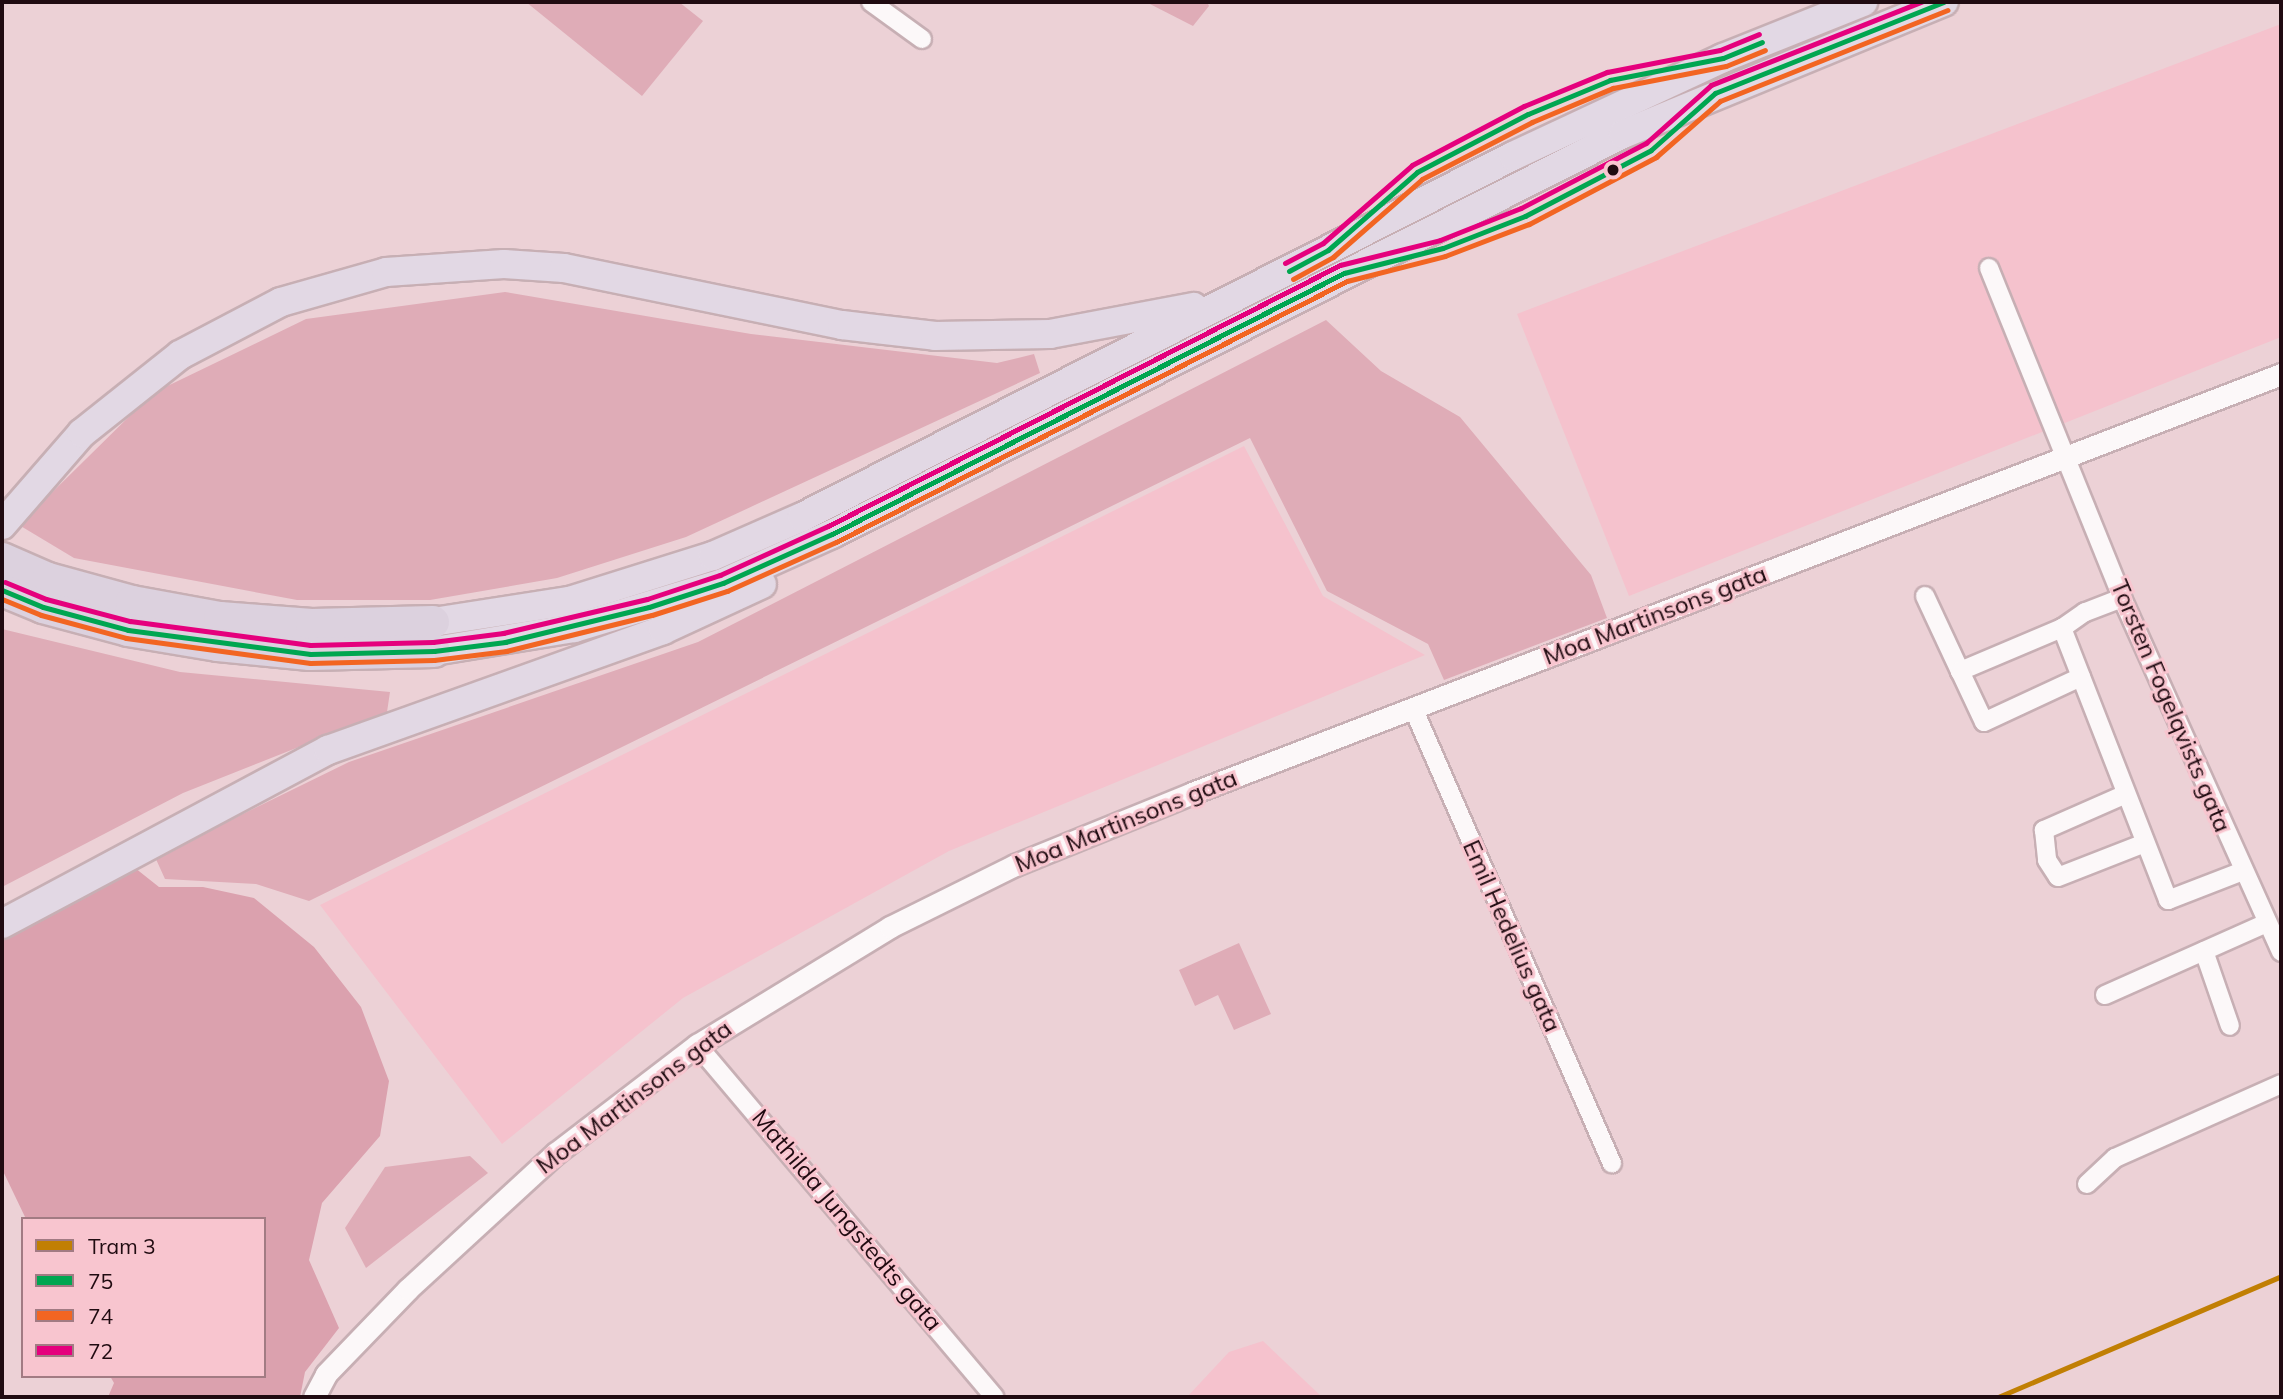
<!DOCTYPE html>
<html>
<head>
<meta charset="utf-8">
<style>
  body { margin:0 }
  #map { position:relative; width:2283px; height:1399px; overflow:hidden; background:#ecd1d6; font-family:Mulish,sans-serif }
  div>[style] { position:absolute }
  .built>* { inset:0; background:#f5c2cd }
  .green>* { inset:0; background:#dfacb7 }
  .forest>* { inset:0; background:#dba1ae }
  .roads { filter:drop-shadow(2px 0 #c7afb4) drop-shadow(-2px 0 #c7afb4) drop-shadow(0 2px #c7afb4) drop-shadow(0 -2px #c7afb4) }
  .minor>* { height:18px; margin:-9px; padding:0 9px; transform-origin:9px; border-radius:9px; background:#fcf8f9 }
  .tertiary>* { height:21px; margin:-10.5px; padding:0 10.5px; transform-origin:10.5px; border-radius:10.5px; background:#fcf8f9 }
  .trunk>* { height:28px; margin:-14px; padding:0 14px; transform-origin:14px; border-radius:14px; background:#e2d8e4 }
  .motorway>* { height:32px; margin:-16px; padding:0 16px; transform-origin:16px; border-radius:16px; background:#dcd1de }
  .bus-1>* { height:5px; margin:-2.5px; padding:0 2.5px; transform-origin:2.5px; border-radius:2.5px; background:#00a651 }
  .bus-2>* { height:5px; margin:-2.5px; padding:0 2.5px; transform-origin:2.5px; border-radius:2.5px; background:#f26522 }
  .bus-3>* { height:5px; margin:-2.5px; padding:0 2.5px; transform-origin:2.5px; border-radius:2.5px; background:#e5007d }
  .tram-1>* { height:5px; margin:-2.5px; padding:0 2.5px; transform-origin:2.5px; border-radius:2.5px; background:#c17f04 }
  .dots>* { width:19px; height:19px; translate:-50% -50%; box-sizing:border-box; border:4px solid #f8c5cf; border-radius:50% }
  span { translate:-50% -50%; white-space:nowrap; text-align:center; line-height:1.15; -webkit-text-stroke:6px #f8c5cf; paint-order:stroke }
  .street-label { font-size:24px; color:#200b11 }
  .frame { position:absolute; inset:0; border:4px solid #200b11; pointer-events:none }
  .legend { position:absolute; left:21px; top:1217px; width:245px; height:161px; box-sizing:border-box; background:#f8c5cf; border:2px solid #a27b83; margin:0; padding:9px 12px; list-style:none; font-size:21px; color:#200b11 }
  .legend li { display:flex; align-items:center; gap:14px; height:35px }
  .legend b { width:35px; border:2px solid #a27b83 }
</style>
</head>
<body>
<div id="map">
  <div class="built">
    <div style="clip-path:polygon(2281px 24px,2281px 337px,1629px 596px,1517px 314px)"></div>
    <div style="clip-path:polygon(1244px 446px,1323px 596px,1425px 655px,949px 851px,683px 998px,502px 1144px,320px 905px)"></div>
    <div style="clip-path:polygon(1263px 1341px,1322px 1397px,1187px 1397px,1229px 1352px)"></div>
  </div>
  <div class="green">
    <div style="clip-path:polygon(526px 2px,679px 2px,703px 21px,642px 96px)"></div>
    <div style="clip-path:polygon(1146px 2px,1207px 2px,1209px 6px,1193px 26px)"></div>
    <div style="clip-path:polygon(505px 292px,751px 334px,997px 363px,1034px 354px,1040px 373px,686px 537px,557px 578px,430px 600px,297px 600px,74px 558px,19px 525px,153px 393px,306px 319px)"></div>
    <div style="clip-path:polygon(1326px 320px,1381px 371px,1460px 417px,1591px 575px,1607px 618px,1444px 680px,1428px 644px,1327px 591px,1250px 438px,309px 901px,256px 884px,165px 879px,155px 857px,349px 762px,698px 642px)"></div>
    <div style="clip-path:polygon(2px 629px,180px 672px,390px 692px,387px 712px,183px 793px,2px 887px)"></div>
    <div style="clip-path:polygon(1239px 943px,1271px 1014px,1234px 1030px,1218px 995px,1195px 1006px,1179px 970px)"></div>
    <div style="clip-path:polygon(470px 1156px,488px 1173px,366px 1268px,345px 1228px,385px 1167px)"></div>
  </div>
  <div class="forest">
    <div style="clip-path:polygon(130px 864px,159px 887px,203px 887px,254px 898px,314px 947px,361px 1007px,389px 1081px,380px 1136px,322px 1203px,309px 1260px,339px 1328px,305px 1372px,300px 1397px,108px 1397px,114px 1383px,110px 1376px,264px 1376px,264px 1219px,26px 1219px,2px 1169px,2px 938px)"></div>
  </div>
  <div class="roads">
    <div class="minor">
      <div style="left:871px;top:2px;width:63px;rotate:36deg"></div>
      <div style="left:1989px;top:268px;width:356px;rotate:68deg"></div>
      <div style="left:2122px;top:598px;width:388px;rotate:65.8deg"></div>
      <div style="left:1925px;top:596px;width:83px;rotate:65deg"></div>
      <div style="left:2122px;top:598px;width:40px;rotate:159deg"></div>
      <div style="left:2085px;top:612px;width:28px;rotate:145deg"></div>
      <div style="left:2062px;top:628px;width:292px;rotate:68.7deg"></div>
      <div style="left:2168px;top:900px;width:80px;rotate:-21.1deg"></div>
      <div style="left:2062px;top:628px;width:111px;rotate:157.1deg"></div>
      <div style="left:1960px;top:671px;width:56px;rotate:64.8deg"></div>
      <div style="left:1984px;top:722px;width:107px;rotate:-24.9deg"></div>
      <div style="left:1413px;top:708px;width:497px;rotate:66.4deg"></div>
      <div style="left:2126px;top:794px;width:90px;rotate:156.3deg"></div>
      <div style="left:2044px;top:830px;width:30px;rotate:84deg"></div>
      <div style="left:2047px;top:860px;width:20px;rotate:57deg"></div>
      <div style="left:2058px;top:877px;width:93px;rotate:-21.3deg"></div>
      <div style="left:2204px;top:951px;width:79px;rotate:70.9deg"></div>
      <div style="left:2105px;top:995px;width:177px;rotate:-24deg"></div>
      <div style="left:697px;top:1045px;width:461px;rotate:49.8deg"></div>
      <div style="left:2087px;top:1184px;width:38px;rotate:-43deg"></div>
      <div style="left:2115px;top:1158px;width:182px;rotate:-24deg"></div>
    </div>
    <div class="tertiary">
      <div style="left:314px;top:1397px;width:26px;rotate:-62deg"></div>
      <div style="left:326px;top:1374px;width:118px;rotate:-46deg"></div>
      <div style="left:408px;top:1289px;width:201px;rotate:-42.6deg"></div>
      <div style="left:556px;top:1153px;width:178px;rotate:-37.5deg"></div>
      <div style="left:697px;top:1045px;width:226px;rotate:-31.4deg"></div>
      <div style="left:890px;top:927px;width:140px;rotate:-26.4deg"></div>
      <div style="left:1015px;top:865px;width:191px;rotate:-22.1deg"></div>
      <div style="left:1192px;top:793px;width:1167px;rotate:-21.04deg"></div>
    </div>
    <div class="trunk">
      <div style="left:2px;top:525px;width:122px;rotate:-49deg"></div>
      <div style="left:82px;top:433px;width:125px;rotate:-38.5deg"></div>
      <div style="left:180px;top:355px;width:114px;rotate:-27.7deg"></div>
      <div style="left:281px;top:302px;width:109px;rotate:-15.9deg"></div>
      <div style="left:386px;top:272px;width:118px;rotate:-3.9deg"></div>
      <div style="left:504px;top:264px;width:60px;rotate:3.8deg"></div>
      <div style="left:564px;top:268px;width:284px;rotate:11.6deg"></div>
      <div style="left:842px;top:325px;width:94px;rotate:6.7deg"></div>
      <div style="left:935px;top:336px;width:115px;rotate:-1deg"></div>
      <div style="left:1050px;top:334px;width:146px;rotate:-10.7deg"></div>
      <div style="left:433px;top:622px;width:138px;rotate:-8.8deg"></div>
      <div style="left:569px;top:601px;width:151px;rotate:-17.4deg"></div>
      <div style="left:713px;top:556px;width:97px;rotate:-23.7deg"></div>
      <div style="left:802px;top:517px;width:797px;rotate:-26.92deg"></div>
      <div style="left:1513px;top:156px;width:232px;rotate:-25deg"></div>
      <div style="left:1723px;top:58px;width:151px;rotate:-21.8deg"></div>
      <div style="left:434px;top:651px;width:142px;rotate:-9.3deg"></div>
      <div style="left:574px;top:628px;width:156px;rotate:-16.8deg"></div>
      <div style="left:723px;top:583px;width:120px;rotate:-24.2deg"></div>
      <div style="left:832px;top:534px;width:886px;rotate:-26.83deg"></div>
      <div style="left:1623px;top:134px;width:347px;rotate:-22.4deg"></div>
      <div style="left:2px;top:924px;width:370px;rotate:-28.1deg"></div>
      <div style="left:328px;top:750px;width:356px;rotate:-19.7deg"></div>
      <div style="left:663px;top:630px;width:109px;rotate:-24.9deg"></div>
    </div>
    <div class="motorway">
      <div style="left:2px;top:559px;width:50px;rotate:23.5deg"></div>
      <div style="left:48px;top:579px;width:87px;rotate:15.3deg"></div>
      <div style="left:132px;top:602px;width:89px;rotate:10.3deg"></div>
      <div style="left:220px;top:618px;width:92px;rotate:4.4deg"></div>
      <div style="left:312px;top:625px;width:121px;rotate:-1.4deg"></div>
      <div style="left:2px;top:590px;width:44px;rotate:22.5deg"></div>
      <div style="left:43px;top:607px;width:88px;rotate:15.1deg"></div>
      <div style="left:128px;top:630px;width:91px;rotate:9.5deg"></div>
      <div style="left:218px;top:645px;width:92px;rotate:5.6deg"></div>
      <div style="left:310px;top:654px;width:124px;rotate:-1.4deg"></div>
    </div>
  </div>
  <div class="bus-1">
    <div style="left:1289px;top:271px;width:44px;rotate:-28.3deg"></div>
    <div style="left:1328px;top:250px;width:118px;rotate:-41.2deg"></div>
    <div style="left:1417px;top:172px;width:125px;rotate:-27.6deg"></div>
    <div style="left:1528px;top:114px;width:89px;rotate:-22.5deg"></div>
    <div style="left:1610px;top:80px;width:115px;rotate:-11deg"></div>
    <div style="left:1723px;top:58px;width:42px;rotate:-22.3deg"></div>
    <div style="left:2px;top:590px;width:44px;rotate:22.5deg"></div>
    <div style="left:43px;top:607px;width:88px;rotate:15.1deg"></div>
    <div style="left:128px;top:630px;width:184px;rotate:7.5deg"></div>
    <div style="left:310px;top:654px;width:124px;rotate:-1.4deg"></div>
    <div style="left:434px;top:651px;width:72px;rotate:-7.2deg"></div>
    <div style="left:505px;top:642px;width:148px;rotate:-13.7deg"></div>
    <div style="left:649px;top:607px;width:78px;rotate:-18deg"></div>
    <div style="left:723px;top:583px;width:120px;rotate:-24.2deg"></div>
    <div style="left:832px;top:534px;width:575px;rotate:-27.01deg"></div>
    <div style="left:1344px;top:273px;width:102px;rotate:-14.2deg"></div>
    <div style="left:1443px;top:248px;width:88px;rotate:-21.3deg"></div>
    <div style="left:1525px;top:216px;width:142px;rotate:-27.6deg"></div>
    <div style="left:1651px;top:150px;width:86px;rotate:-41.7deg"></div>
    <div style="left:1715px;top:93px;width:246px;rotate:-21.7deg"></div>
  </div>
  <div class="bus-2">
    <div style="left:1293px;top:279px;width:46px;rotate:-28.8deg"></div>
    <div style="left:1333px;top:257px;width:118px;rotate:-41.2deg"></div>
    <div style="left:1422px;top:179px;width:124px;rotate:-27.4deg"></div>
    <div style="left:1532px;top:122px;width:88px;rotate:-22.8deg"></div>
    <div style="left:1613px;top:88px;width:115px;rotate:-11deg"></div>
    <div style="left:1726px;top:66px;width:42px;rotate:-22.3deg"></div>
    <div style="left:2px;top:599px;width:42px;rotate:22.3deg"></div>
    <div style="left:41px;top:615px;width:88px;rotate:15.1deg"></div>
    <div style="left:126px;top:638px;width:186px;rotate:7.7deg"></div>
    <div style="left:310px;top:663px;width:124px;rotate:-1.4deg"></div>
    <div style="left:434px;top:660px;width:73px;rotate:-7.1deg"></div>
    <div style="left:506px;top:651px;width:150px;rotate:-13.9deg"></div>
    <div style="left:652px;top:615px;width:79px;rotate:-17.7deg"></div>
    <div style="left:727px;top:591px;width:120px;rotate:-24.2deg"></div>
    <div style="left:836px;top:542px;width:574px;rotate:-27.06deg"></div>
    <div style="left:1347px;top:281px;width:101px;rotate:-14.3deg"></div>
    <div style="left:1445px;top:256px;width:90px;rotate:-20.9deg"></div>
    <div style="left:1529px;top:224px;width:144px;rotate:-27.8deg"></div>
    <div style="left:1656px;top:157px;width:85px;rotate:-41.2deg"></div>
    <div style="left:1720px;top:101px;width:245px;rotate:-21.8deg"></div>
  </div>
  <div class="bus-3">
    <div style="left:1285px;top:263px;width:43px;rotate:-27.8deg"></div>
    <div style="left:1323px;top:243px;width:118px;rotate:-41.2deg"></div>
    <div style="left:1412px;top:165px;width:127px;rotate:-27.8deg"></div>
    <div style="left:1524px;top:106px;width:90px;rotate:-22.3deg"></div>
    <div style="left:1607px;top:72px;width:115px;rotate:-11deg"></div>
    <div style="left:1720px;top:50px;width:42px;rotate:-22.3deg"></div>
    <div style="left:5px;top:582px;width:44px;rotate:22.5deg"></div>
    <div style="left:46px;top:599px;width:87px;rotate:14.7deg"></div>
    <div style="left:130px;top:621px;width:182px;rotate:7.6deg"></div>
    <div style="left:310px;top:645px;width:123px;rotate:-1.4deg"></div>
    <div style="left:433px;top:642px;width:71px;rotate:-7.3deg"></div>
    <div style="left:503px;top:633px;width:148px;rotate:-13.3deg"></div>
    <div style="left:647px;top:599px;width:77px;rotate:-18.2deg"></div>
    <div style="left:720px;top:575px;width:119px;rotate:-24.4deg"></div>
    <div style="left:828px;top:526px;width:575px;rotate:-27.01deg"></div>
    <div style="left:1340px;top:265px;width:103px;rotate:-14deg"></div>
    <div style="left:1440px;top:240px;width:87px;rotate:-21.6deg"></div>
    <div style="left:1521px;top:208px;width:141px;rotate:-27.5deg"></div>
    <div style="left:1646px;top:143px;width:87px;rotate:-41.7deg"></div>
    <div style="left:1711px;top:85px;width:226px;rotate:-21.6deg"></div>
  </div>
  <div class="tram-1">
    <div style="left:1998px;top:1397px;width:308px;rotate:-23.1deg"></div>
  </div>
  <div class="dots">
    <div style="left:1613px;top:170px;background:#200b11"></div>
  </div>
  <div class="street-label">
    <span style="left:1655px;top:615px;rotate:-21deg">Moa Martinsons gata</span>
    <span style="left:2171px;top:706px;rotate:67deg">Torsten Fogelqvists gata</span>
    <span style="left:1126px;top:821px;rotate:-22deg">Moa Martinsons gata</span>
    <span style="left:1512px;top:936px;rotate:66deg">Emil Hedelius gata</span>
    <span style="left:634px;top:1097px;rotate:-37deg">Moa Martinsons gata</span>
    <span style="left:847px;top:1220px;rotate:50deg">Mathilda Jungstedts gata</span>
  </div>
  <div class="frame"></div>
  <ul class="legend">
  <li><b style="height:9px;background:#c17f04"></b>Tram 3</li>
  <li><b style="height:9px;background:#00a651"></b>75</li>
  <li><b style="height:9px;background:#f26522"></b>74</li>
  <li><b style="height:9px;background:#e5007d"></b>72</li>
  </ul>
</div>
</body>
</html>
